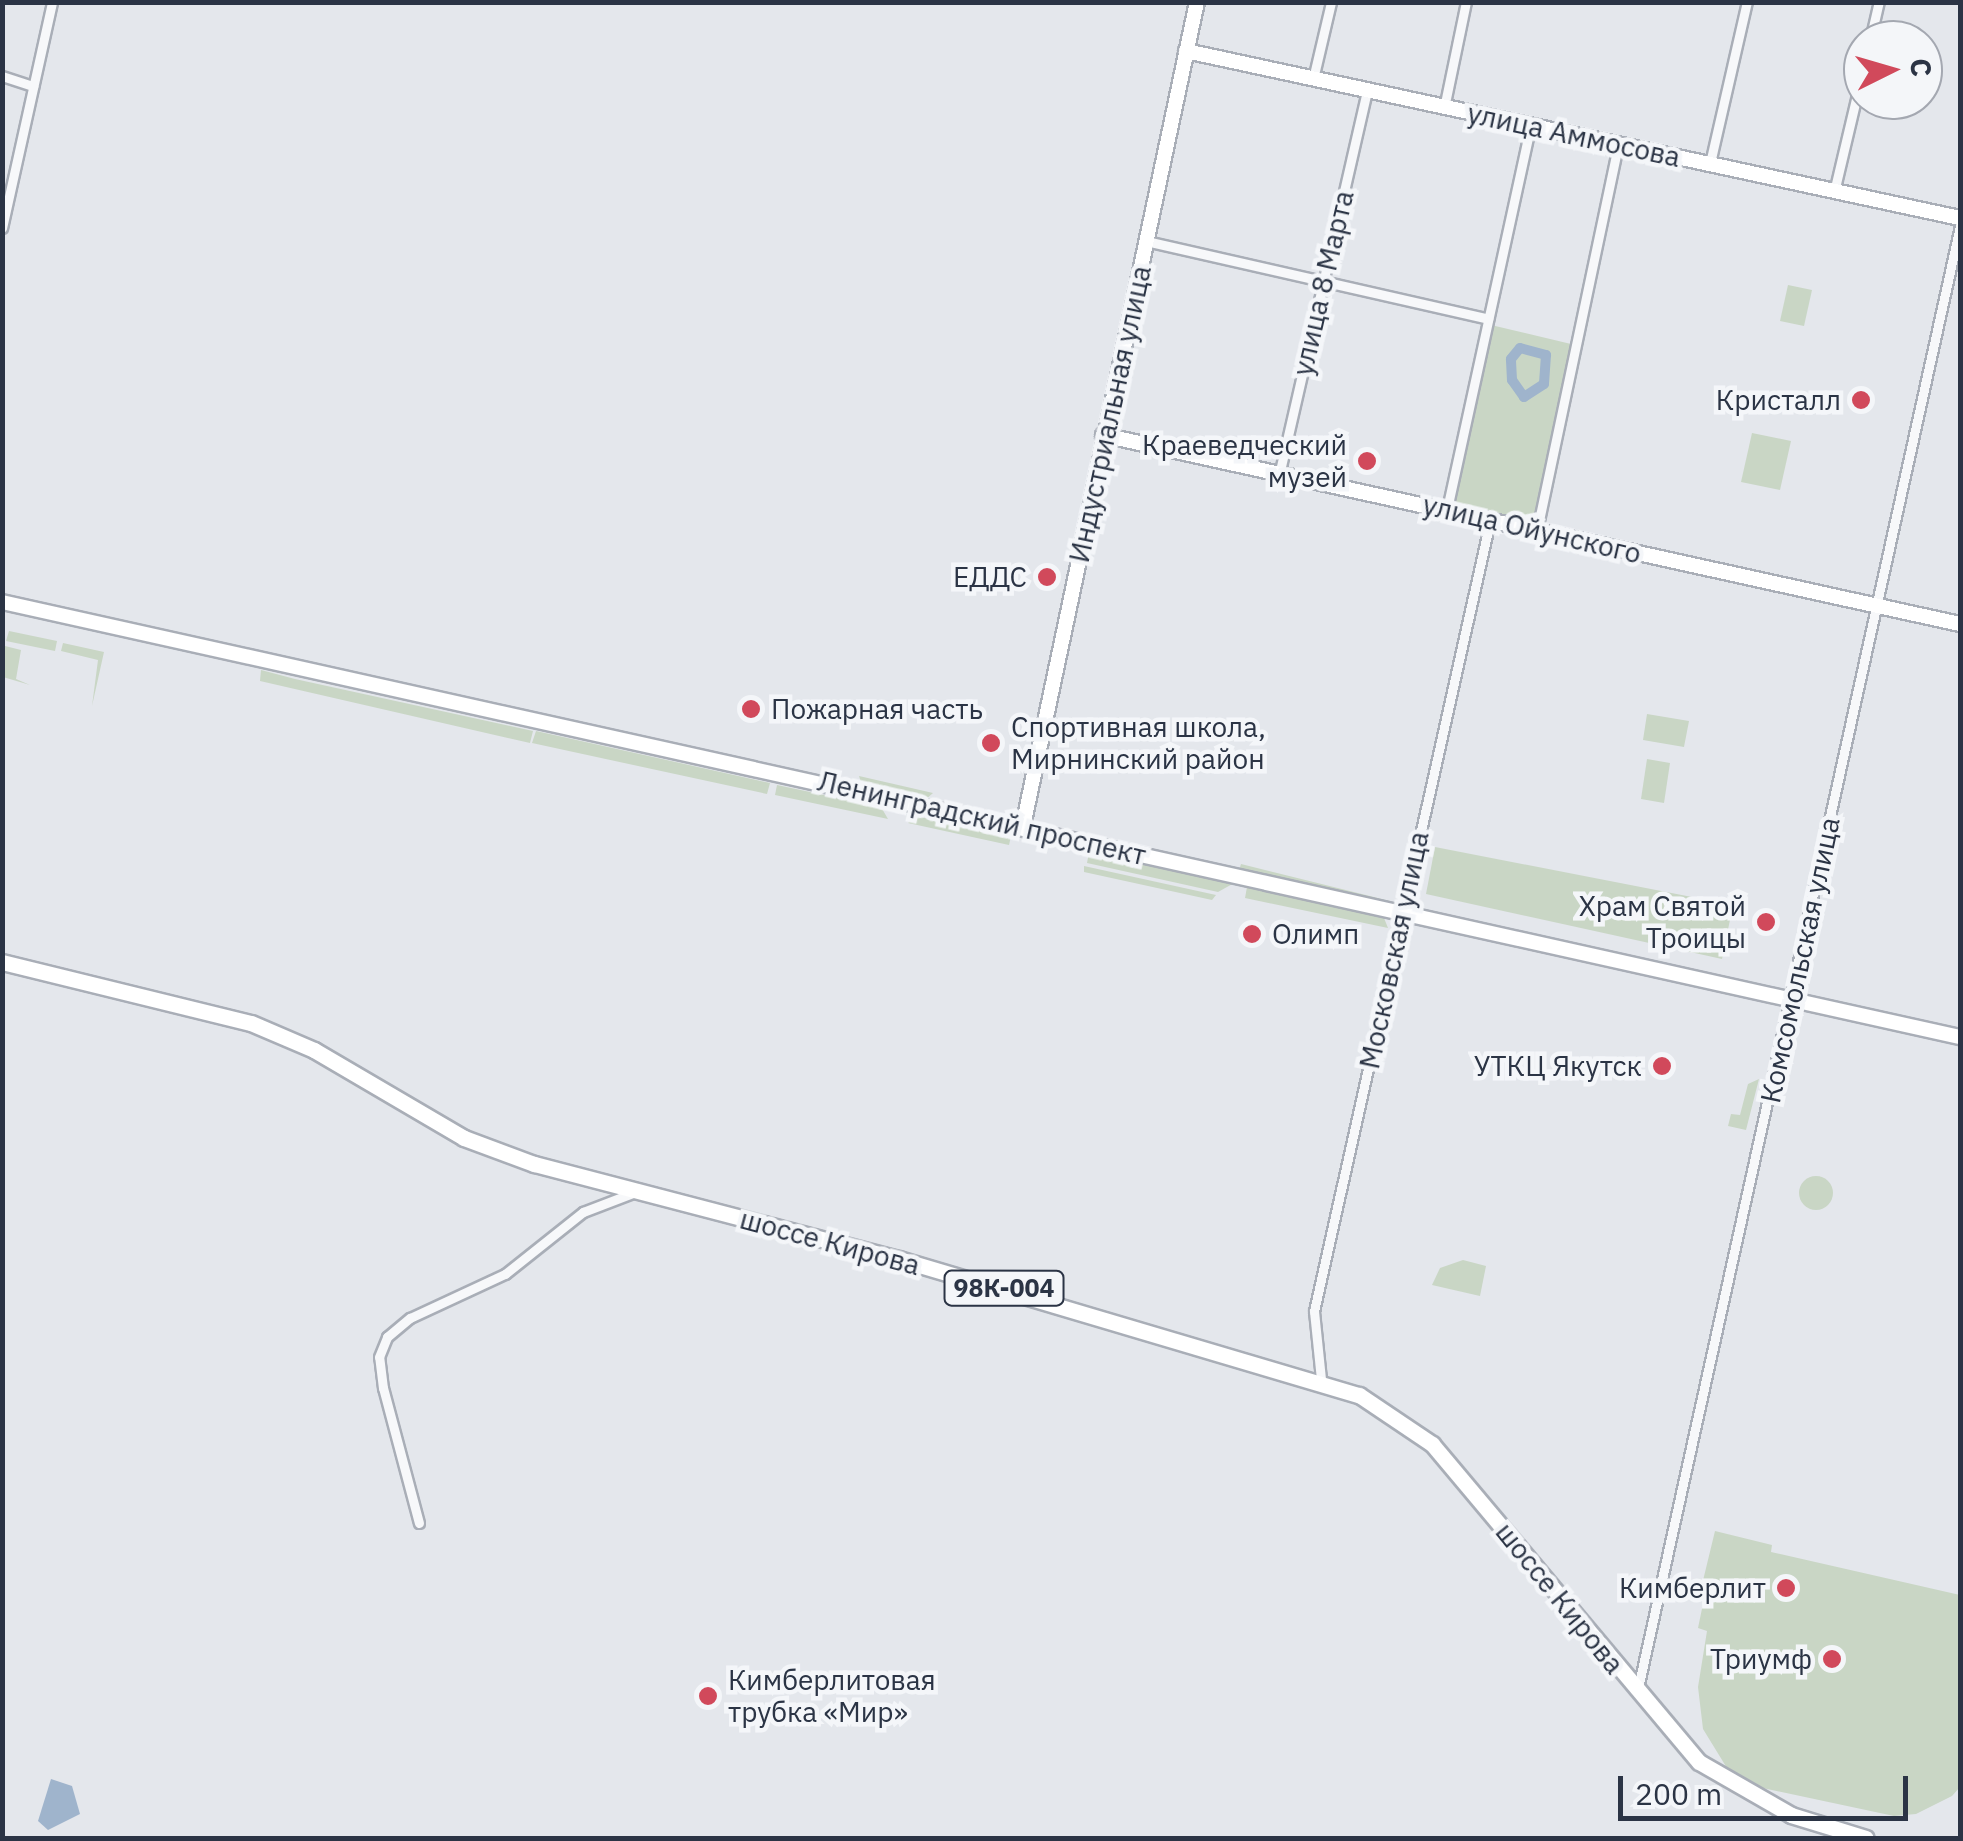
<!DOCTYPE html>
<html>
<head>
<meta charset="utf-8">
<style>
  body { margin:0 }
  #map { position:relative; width:1963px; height:1841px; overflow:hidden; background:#e4e7ec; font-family:"IBM Plex Sans",sans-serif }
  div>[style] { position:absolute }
  .green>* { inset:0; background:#c9d6c5 }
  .round { border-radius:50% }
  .water>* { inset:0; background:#9fb4cc }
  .canal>* { height:10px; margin:-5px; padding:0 5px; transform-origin:5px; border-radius:5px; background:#9fb4cc }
  .roads { filter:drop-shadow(2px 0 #a9aeb7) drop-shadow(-2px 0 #a9aeb7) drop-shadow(0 2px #a9aeb7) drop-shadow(0 -2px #a9aeb7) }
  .minor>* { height:9px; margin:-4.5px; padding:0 4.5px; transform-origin:4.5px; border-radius:4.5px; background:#f7f8fa }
  .secondary>* { height:14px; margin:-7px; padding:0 7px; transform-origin:7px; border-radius:7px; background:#fff }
  .primary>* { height:15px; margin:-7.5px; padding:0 7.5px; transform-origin:7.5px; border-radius:7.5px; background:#fff }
  .dots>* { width:28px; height:28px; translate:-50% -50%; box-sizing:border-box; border:5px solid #f4f6f9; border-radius:50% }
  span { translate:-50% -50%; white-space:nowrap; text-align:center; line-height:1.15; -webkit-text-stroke:9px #f4f6f9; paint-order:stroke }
  .shield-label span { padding:2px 8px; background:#f4f6f9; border:2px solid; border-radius:8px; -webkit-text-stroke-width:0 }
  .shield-label { font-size:25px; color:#2b3445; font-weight:700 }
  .street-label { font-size:28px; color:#2b3445 }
  .poi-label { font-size:28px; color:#2b3445 }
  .right { translate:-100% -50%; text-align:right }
  .left { translate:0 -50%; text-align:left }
  .frame { position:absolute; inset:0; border:5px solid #2b3445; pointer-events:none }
  .north { position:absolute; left:1843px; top:20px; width:100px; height:100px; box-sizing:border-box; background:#f4f6f9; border:2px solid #a4a8b1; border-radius:50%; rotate:85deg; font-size:28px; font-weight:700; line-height:40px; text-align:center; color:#2b3445 }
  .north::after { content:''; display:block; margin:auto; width:35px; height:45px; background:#d1495b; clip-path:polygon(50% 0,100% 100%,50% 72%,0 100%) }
  .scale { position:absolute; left:1618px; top:1776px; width:290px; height:45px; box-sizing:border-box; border:5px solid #2b3445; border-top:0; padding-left:12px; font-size:30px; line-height:35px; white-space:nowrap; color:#2b3445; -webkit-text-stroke:8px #f4f6f9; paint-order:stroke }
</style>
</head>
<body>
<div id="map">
  <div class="green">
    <div style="clip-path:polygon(1788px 285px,1812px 290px,1804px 326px,1780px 321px)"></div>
    <div style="clip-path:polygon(1491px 325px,1571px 344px,1533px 521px,1451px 502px)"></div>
    <div style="clip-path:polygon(1752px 433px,1791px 441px,1780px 490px,1741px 482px)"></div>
    <div style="clip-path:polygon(9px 631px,57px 641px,55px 651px,6px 641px)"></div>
    <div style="clip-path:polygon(63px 643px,104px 652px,92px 706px,98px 660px,61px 651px)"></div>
    <div style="clip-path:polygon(5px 646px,21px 650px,16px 679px,30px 685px,3px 677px)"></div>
    <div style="clip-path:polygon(261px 670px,295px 679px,533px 731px,530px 743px,260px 681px)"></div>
    <div style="clip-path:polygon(1647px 714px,1689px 721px,1684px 747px,1643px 740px)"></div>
    <div style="clip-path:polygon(536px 731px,770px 783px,767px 794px,532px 743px)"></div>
    <div style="clip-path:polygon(1647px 759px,1670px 763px,1664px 803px,1641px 799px)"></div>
    <div style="clip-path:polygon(859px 776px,933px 793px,925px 800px,862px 786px)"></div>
    <div style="clip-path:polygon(777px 785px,881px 807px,888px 819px,775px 795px)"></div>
    <div style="clip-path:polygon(916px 816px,1011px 836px,1009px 845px,908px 823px)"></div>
    <div style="clip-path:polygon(1435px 847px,1733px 905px,1722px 959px,1426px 894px)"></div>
    <div style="clip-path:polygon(1089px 852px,1236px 882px,1218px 892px,1087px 863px)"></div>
    <div style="clip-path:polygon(1241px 864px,1390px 901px,1388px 906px,1239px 871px)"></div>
    <div style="clip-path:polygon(1084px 866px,1216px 895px,1212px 900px,1084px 872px)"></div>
    <div style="clip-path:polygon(1247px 887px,1384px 918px,1388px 928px,1245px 898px)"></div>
    <div style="clip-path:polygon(1759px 1079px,1746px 1130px,1728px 1126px,1731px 1114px,1740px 1115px,1748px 1084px)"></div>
    <div class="round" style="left:1799px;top:1176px;width:34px;height:34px"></div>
    <div style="clip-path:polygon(1463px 1260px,1486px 1266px,1480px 1296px,1432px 1285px,1440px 1268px)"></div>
    <div style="clip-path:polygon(1715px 1531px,1772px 1545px,1771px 1552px,1960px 1595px,1960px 1787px,1952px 1796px,1916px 1814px,1894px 1816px,1758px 1787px,1730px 1773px,1703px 1729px,1698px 1687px,1707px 1631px,1698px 1628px,1704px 1599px,1699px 1597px)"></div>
  </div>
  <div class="water">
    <div style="clip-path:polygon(51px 1779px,72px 1786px,80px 1814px,48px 1830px,38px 1821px)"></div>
  </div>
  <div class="canal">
    <div style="left:1520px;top:348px;width:27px;rotate:15deg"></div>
    <div style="left:1546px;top:355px;width:29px;rotate:94deg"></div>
    <div style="left:1544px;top:384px;width:24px;rotate:147deg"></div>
    <div style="left:1524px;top:397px;width:21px;rotate:-125deg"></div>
    <div style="left:1512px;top:380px;width:21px;rotate:-93deg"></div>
    <div style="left:1511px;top:359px;width:14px;rotate:-51deg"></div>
  </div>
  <div class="roads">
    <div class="minor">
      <div style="left:1870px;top:40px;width:39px;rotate:-77deg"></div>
      <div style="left:2px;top:76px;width:33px;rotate:18deg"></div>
      <div style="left:1313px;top:79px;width:79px;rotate:-76.8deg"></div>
      <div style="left:1444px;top:108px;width:108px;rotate:-78.3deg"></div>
      <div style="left:1710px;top:163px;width:165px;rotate:-77.1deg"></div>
      <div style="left:1834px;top:192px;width:126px;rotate:-76.7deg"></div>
      <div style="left:2px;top:228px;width:231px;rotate:-77.5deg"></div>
      <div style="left:1146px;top:241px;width:351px;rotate:12.8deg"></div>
      <div style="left:1279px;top:475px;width:394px;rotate:-77.1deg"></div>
      <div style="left:1447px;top:509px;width:391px;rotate:-77.7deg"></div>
      <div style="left:1537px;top:530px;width:392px;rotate:-78.1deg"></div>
      <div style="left:1321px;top:1379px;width:68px;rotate:-95.9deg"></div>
      <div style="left:1314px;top:1311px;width:809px;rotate:-77.44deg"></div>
      <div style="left:419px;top:1523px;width:140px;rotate:-104.9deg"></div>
      <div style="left:383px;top:1388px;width:31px;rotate:-97deg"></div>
      <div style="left:379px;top:1357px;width:22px;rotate:-68deg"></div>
      <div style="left:387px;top:1337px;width:30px;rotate:-40deg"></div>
      <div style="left:410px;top:1318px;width:105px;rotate:-24.9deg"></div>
      <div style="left:505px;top:1274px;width:100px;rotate:-38.5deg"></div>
      <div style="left:583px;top:1212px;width:56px;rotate:-21deg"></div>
      <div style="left:1638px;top:1688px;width:1497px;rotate:-77.58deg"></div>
    </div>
    <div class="secondary">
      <div style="left:1186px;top:51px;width:792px;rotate:12.18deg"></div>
      <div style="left:1103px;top:435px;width:878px;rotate:12.44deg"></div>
      <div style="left:2px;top:602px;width:2006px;rotate:12.53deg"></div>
      <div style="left:1023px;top:826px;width:842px;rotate:-78.08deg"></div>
    </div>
    <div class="primary">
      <div style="left:2px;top:962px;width:256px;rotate:13.8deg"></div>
      <div style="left:251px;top:1023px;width:69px;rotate:23.2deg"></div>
      <div style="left:314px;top:1050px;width:174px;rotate:30.4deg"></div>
      <div style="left:464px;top:1138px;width:75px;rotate:20.4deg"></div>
      <div style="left:534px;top:1164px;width:377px;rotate:14.6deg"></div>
      <div style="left:899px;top:1259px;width:480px;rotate:16.5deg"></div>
      <div style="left:1359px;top:1395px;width:88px;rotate:33.9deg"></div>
      <div style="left:1432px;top:1444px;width:415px;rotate:50deg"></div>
      <div style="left:1699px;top:1762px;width:106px;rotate:29.9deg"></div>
      <div style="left:1791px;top:1815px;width:78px;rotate:17deg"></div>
    </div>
  </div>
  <div class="dots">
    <div style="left:1861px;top:400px;background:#d1495b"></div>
    <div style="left:1367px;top:461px;background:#d1495b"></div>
    <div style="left:1047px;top:577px;background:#d1495b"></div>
    <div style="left:751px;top:709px;background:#d1495b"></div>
    <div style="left:991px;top:743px;background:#d1495b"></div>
    <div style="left:1766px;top:922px;background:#d1495b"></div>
    <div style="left:1252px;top:934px;background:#d1495b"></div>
    <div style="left:1662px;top:1066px;background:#d1495b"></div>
    <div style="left:1786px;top:1588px;background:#d1495b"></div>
    <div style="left:1832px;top:1659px;background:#d1495b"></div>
    <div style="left:708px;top:1696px;background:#d1495b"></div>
  </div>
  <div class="shield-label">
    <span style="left:1004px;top:1288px">98К-004</span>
  </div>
  <div class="street-label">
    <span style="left:1574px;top:135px;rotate:12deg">улица Аммосова</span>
    <span style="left:1323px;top:283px;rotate:-77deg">улица 8 Марта</span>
    <span style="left:1110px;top:414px;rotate:-78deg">Индустриальная улица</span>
    <span style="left:1532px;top:529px;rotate:13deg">улица Ойунского</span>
    <span style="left:982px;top:818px;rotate:13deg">Ленинградский проспект</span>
    <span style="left:1394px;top:950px;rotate:-78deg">Московская улица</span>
    <span style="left:1800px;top:960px;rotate:-78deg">Комсомольская улица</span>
    <span style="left:830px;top:1242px;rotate:15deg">шоссе Кирова</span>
    <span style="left:1560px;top:1598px;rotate:51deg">шоссе Кирова</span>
  </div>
  <div class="poi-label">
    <span class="right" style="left:1841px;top:400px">Кристалл</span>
    <span class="right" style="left:1347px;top:461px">Краеведческий<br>музей</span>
    <span class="right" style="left:1027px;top:577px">ЕДДС</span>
    <span class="left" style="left:771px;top:709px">Пожарная часть</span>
    <span class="left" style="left:1011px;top:743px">Спортивная школа,<br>Мирнинский район</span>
    <span class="right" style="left:1746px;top:922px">Храм Святой<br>Троицы</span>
    <span class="left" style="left:1272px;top:934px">Олимп</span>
    <span class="right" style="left:1642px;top:1066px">УТКЦ Якутск</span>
    <span class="right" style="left:1766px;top:1588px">Кимберлит</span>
    <span class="right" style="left:1812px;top:1659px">Триумф</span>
    <span class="left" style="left:728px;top:1696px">Кимберлитовая<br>трубка «Мир»</span>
  </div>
  <div class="frame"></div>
  <div class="north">С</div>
  <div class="scale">200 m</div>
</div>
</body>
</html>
